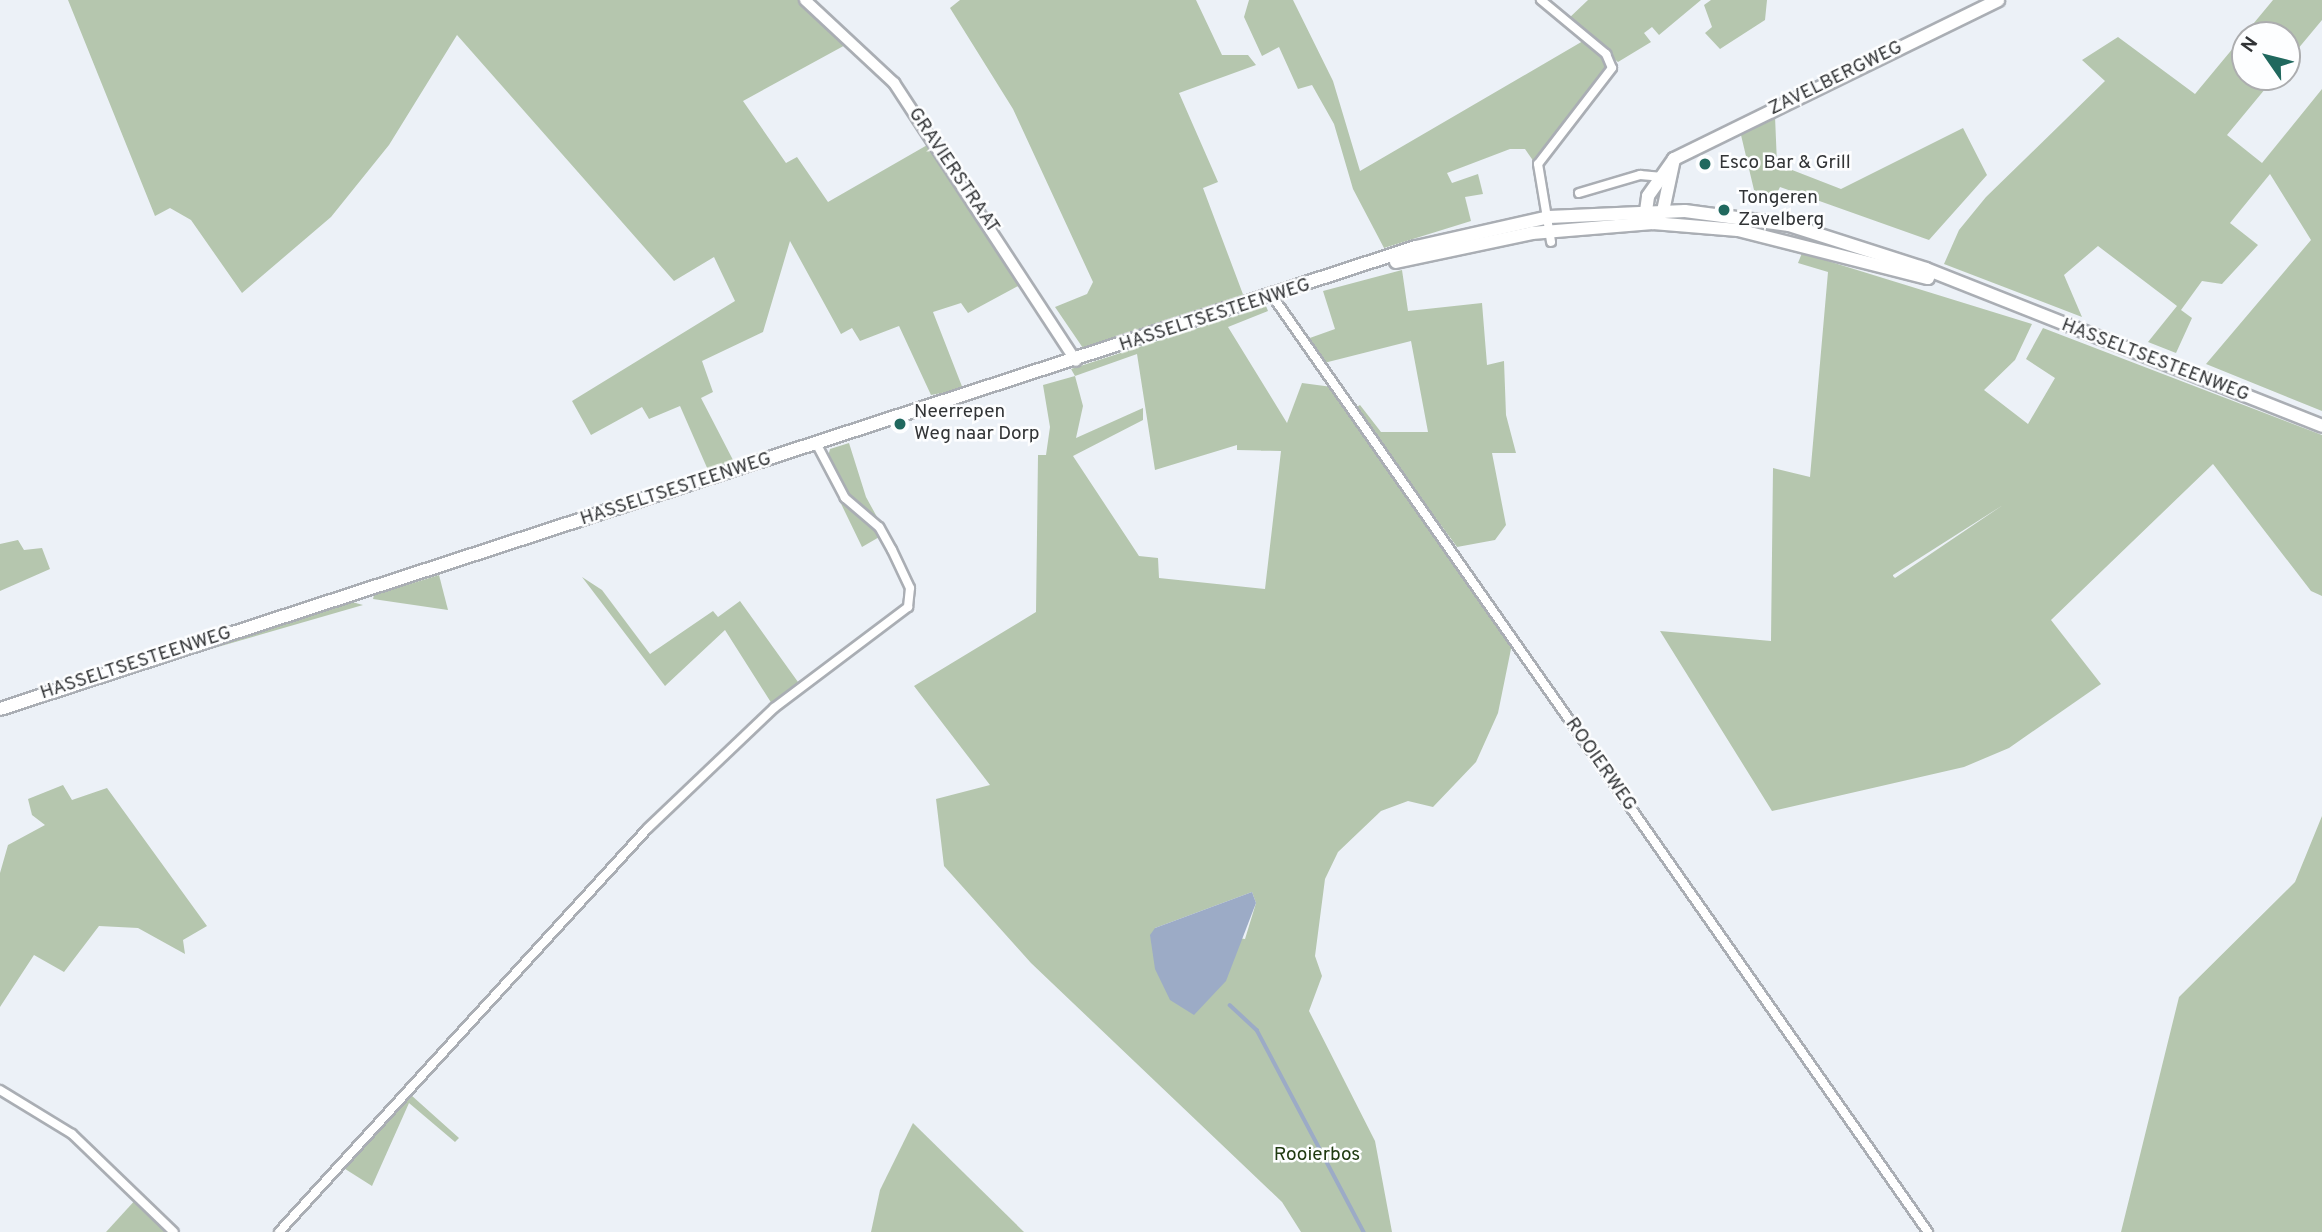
<!DOCTYPE html>
<html>
<head>
<meta charset="utf-8">
<style>
  body { margin:0 }
  #map { position:relative; width:2322px; height:1232px; overflow:hidden; background:#ecf1f7; font-family:Overpass,sans-serif }
  div>[style] { position:absolute }
  .green>* { inset:0; background:#b5c6ae }
  .water>* { inset:0; background:#9cabc6 }
  .stream>* { height:3.5px; margin:-1.75px; padding:0 1.75px; transform-origin:1.75px; border-radius:1.75px; background:#9cabc6 }
  .roads { filter:drop-shadow(2px 0 #aaaeb4) drop-shadow(-2px 0 #aaaeb4) drop-shadow(0 2px #aaaeb4) drop-shadow(0 -2px #aaaeb4) }
  .minor>* { height:8px; margin:-4px; padding:0 4px; transform-origin:4px; border-radius:4px; background:#fff }
  .tertiary>* { height:10px; margin:-5px; padding:0 5px; transform-origin:5px; border-radius:5px; background:#fff }
  .secondary>* { height:12px; margin:-6px; padding:0 6px; transform-origin:6px; border-radius:6px; background:#fff }
  .primary>* { height:12px; margin:-6px; padding:0 6px; transform-origin:6px; border-radius:6px; background:#fff }
  .dots>* { width:19px; height:19px; translate:-50% -50%; box-sizing:border-box; border:4px solid #fdfeff; border-radius:50% }
  span { translate:-50% -50%; white-space:nowrap; text-align:center; line-height:1.15; -webkit-text-stroke:5px #fdfeff; paint-order:stroke }
  .street-label { font-size:19px; color:#323436 }
  .poi-label { font-size:19px; color:#323436 }
  .left { translate:0 -50%; text-align:left }
  .park-label { font-size:19px; color:#203a11 }
  .north { position:absolute; left:2231px; top:21px; width:70px; height:70px; box-sizing:border-box; background:#fdfeff; border:2px solid #acadaf; border-radius:50%; rotate:305deg; font-size:19px; font-weight:700; line-height:28px; text-align:center; color:#323436 }
  .north::after { content:''; display:block; margin:auto; width:24px; height:32px; background:#20685e; clip-path:polygon(50% 0,100% 100%,50% 72%,0 100%) }
</style>
</head>
<body>
<div id="map">
  <div class="green">
    <div style="clip-path:polygon(68px 0,798px 0,849px 43px,743px 101px,786px 163px,797px 157px,828px 202px,929px 144px,1020px 285px,968px 313px,961px 303px,933px 312px,963px 389px,931px 395px,899px 326px,860px 341px,852px 328px,841px 334px,790px 241px,763px 332px,702px 361px,713px 392px,701px 398px,733px 460px,708px 470px,680px 406px,649px 419px,642px 407px,591px 435px,572px 401px,735px 301px,714px 257px,674px 281px,457px 35px,389px 145px,331px 217px,242px 293px,191px 220px,170px 208px,155px 216px)"></div>
    <div style="clip-path:polygon(960px 0,1196px 0,1222px 55px,1248px 55px,1256px 65px,1179px 93px,1218px 182px,1203px 188px,1244px 297px,1085px 351px,1055px 307px,1087px 294px,1093px 282px,1013px 109px,950px 8px)"></div>
    <div style="clip-path:polygon(1249px 0,1293px 0,1333px 81px,1360px 171px,1583px 41px,1605px 61px,1607px 73px,1534px 162px,1525px 149px,1510px 149px,1447px 173px,1452px 183px,1478px 174px,1483px 194px,1465px 197px,1471px 221px,1384px 248px,1353px 189px,1334px 124px,1312px 85px,1298px 89px,1279px 47px,1262px 56px,1244px 17px)"></div>
    <div style="clip-path:polygon(1588px 0,1701px 0,1659px 35px,1652px 27px,1644px 33px,1651px 42px,1618px 62px,1567px 20px)"></div>
    <div style="clip-path:polygon(1711px 0,1767px 0,1765px 20px,1720px 49px,1705px 33px,1712px 27px,1704px 5px)"></div>
    <div style="clip-path:polygon(2273px 0,2322px 0,2322px 20px,2287px 62px,2287px 35px,2245px 35px,2245px 77px,2275px 77px,2227px 135px,2262px 163px,2322px 89px,2322px 411px,2206px 364px,2311px 240px,2270px 174px,2230px 223px,2258px 245px,2222px 284px,2202px 281px,2181px 310px,2192px 318px,2176px 353px,2148px 342px,2177px 306px,2098px 246px,2064px 275px,2082px 317px,1944px 264px,1959px 230px,1986px 197px,2105px 81px,2082px 60px,2118px 37px,2195px 94px)"></div>
    <div style="clip-path:polygon(1775px 116px,1777px 164px,1841px 189px,1963px 128px,1987px 175px,1929px 240px,1780px 187px,1775px 197px,1754px 190px,1741px 135px)"></div>
    <div style="clip-path:polygon(evenodd,1802px 253px,2032px 324px,2015px 360px,1984px 390px,2028px 424px,2055px 378px,2026px 359px,2043px 328px,2322px 435px,2322px 596px,2311px 591px,2213px 464px,2051px 620px,2101px 684px,2009px 748px,1964px 767px,1772px 811px,1660px 631px,1771px 641px,1773px 468px,1810px 477px,1828px 272px,1798px 263px,1802px 253px,2003px 505px,1895px 578px,1893px 576px,1893px 575px,2003px 505px)"></div>
    <div style="clip-path:polygon(1402px 270px,1408px 311px,1482px 303px,1487px 365px,1504px 361px,1506px 415px,1516px 453px,1492px 453px,1506px 525px,1495px 540px,1457px 547px,1355px 408px,1360px 405px,1381px 432px,1428px 432px,1411px 341px,1324px 363px,1307px 339px,1335px 329px,1323px 291px)"></div>
    <div style="clip-path:polygon(evenodd,1266px 306px,1268px 311px,1228px 327px,1287px 423px,1302px 383px,1332px 387px,1512px 644px,1498px 713px,1476px 762px,1433px 807px,1408px 801px,1381px 811px,1338px 852px,1325px 879px,1315px 956px,1322px 976px,1309px 1011px,1375px 1141px,1392px 1232px,1301px 1232px,1282px 1202px,1031px 963px,944px 866px,936px 799px,990px 785px,914px 686px,1036px 612px,1038px 455px,1046px 455px,1050px 427px,1043px 385px,1075px 376px,1071px 369px,1266px 306px,1137px 354px,1155px 470px,1237px 445px,1237px 450px,1281px 451px,1265px 589px,1159px 578px,1158px 558px,1139px 556px,1073px 456px,1143px 420px,1143px 408px,1076px 438px,1083px 406px,1075px 376px,1137px 354px,1266px 306px,1252px 892px,1256px 903px,1245px 939px,1155px 928px,1252px 892px)"></div>
    <div style="clip-path:polygon(849px 443px,866px 497px,883px 528px,849px 497px,827px 460px,830px 449px)"></div>
    <div style="clip-path:polygon(831px 483px,849px 504px,881px 536px,862px 547px)"></div>
    <div style="clip-path:polygon(18px 540px,24px 550px,42px 548px,50px 569px,0 591px,0 544px)"></div>
    <div style="clip-path:polygon(439px 575px,448px 610px,373px 599px,374px 595px)"></div>
    <div style="clip-path:polygon(582px 577px,602px 590px,650px 654px,713px 611px,718px 617px,740px 601px,798px 682px,772px 704px,725px 630px,665px 686px)"></div>
    <div style="clip-path:polygon(352px 602px,363px 605px,197px 653px,235px 639px)"></div>
    <div style="clip-path:polygon(63px 785px,72px 800px,107px 788px,207px 926px,183px 940px,185px 954px,138px 928px,99px 926px,64px 972px,34px 955px,0 1007px,0 873px,8px 845px,45px 825px,32px 815px,28px 799px)"></div>
    <div style="clip-path:polygon(2322px 816px,2322px 1232px,2121px 1232px,2179px 997px,2295px 882px)"></div>
    <div style="clip-path:polygon(411px 1095px,459px 1138px,455px 1142px,409px 1103px,372px 1186px,342px 1167px)"></div>
    <div style="clip-path:polygon(913px 1123px,1024px 1232px,871px 1232px,880px 1190px)"></div>
    <div style="clip-path:polygon(138px 1197px,170px 1232px,106px 1232px)"></div>
  </div>
  <div class="water">
    <div style="clip-path:polygon(1252px 892px,1256px 903px,1226px 981px,1194px 1015px,1170px 1000px,1155px 969px,1150px 935px,1155px 928px)"></div>
  </div>
  <div class="stream">
    <div style="left:1230px;top:1005px;width:37px;rotate:43deg"></div>
    <div style="left:1257px;top:1030px;width:229px;rotate:62.1deg"></div>
  </div>
  <div class="roads">
    <div class="minor">
      <div style="left:1541px;top:0;width:85px;rotate:39.7deg"></div>
      <div style="left:1606px;top:54px;width:15px;rotate:67deg"></div>
      <div style="left:1612px;top:68px;width:121px;rotate:127.6deg"></div>
      <div style="left:1538px;top:164px;width:79px;rotate:80.5deg"></div>
      <div style="left:1579px;top:193px;width:64px;rotate:-16.4deg"></div>
      <div style="left:1640px;top:175px;width:23px;rotate:5deg"></div>
      <div style="left:1273px;top:297px;width:1142px;rotate:54.99deg"></div>
      <div style="left:0;top:1090px;width:84px;rotate:31.4deg"></div>
      <div style="left:72px;top:1134px;width:141px;rotate:43.9deg"></div>
      <div style="left:279px;top:1232px;width:547px;rotate:-47.59deg"></div>
      <div style="left:648px;top:828px;width:174px;rotate:-43.6deg"></div>
      <div style="left:774px;top:708px;width:168px;rotate:-37deg"></div>
      <div style="left:908px;top:607px;width:19px;rotate:-84deg"></div>
      <div style="left:910px;top:588px;width:42px;rotate:-115.3deg"></div>
      <div style="left:892px;top:550px;width:26px;rotate:-119deg"></div>
      <div style="left:879px;top:527px;width:45px;rotate:-139.5deg"></div>
      <div style="left:845px;top:498px;width:60px;rotate:-117.8deg"></div>
    </div>
    <div class="tertiary">
      <div style="left:805px;top:0;width:122px;rotate:43deg"></div>
      <div style="left:894px;top:83px;width:332px;rotate:56.8deg"></div>
    </div>
    <div class="secondary">
      <div style="left:1674px;top:159px;width:53px;rotate:101.9deg"></div>
      <div style="left:1663px;top:211px;width:16px;rotate:130deg"></div>
      <div style="left:1653px;top:223px;width:14px;rotate:-120deg"></div>
      <div style="left:1646px;top:211px;width:15px;rotate:-82deg"></div>
      <div style="left:1648px;top:196px;width:45px;rotate:-54.9deg"></div>
      <div style="left:1674px;top:159px;width:361px;rotate:-26.1deg"></div>
    </div>
    <div class="primary">
      <div style="left:1396px;top:262px;width:139px;rotate:-12deg"></div>
      <div style="left:1532px;top:233px;width:121px;rotate:-4.7deg"></div>
      <div style="left:1653px;top:223px;width:85px;rotate:4.7deg"></div>
      <div style="left:1738px;top:230px;width:196px;rotate:14.2deg"></div>
      <div style="left:0;top:709px;width:1489px;rotate:-18.07deg"></div>
      <div style="left:1416px;top:247px;width:136px;rotate:-12.7deg"></div>
      <div style="left:1549px;top:217px;width:136px;rotate:-2.5deg"></div>
      <div style="left:1685px;top:211px;width:105px;rotate:7.7deg"></div>
      <div style="left:1789px;top:225px;width:144px;rotate:17.8deg"></div>
      <div style="left:1926px;top:269px;width:426px;rotate:21.6deg"></div>
    </div>
  </div>
  <div class="dots">
    <div style="left:1705px;top:164px;background:#20685e"></div>
    <div style="left:1724px;top:210px;background:#20685e"></div>
    <div style="left:900px;top:424px;background:#20685e"></div>
  </div>
  <div class="street-label">
    <span style="left:1836px;top:79px;rotate:-26deg">ZAVELBERGWEG</span>
    <span style="left:953px;top:171px;rotate:56deg">GRAVIERSTRAAT</span>
    <span style="left:1215px;top:316px;rotate:-18deg">HASSELTSESTEENWEG</span>
    <span style="left:2155px;top:361px;rotate:21deg">HASSELTSESTEENWEG</span>
    <span style="left:676px;top:490px;rotate:-18deg">HASSELTSESTEENWEG</span>
    <span style="left:136px;top:664px;rotate:-18deg">HASSELTSESTEENWEG</span>
    <span style="left:1600px;top:765px;rotate:55deg">ROOIERWEG</span>
  </div>
  <div class="poi-label">
    <span class="left" style="left:1719px;top:164px">Esco Bar &amp; Grill</span>
    <span class="left" style="left:1738px;top:210px">Tongeren<br>Zavelberg</span>
    <span class="left" style="left:914px;top:424px">Neerrepen<br>Weg naar Dorp</span>
  </div>
  <div class="park-label">
    <span style="left:1317px;top:1156px">Rooierbos</span>
  </div>
  <div class="north">N</div>
</div>
</body>
</html>
